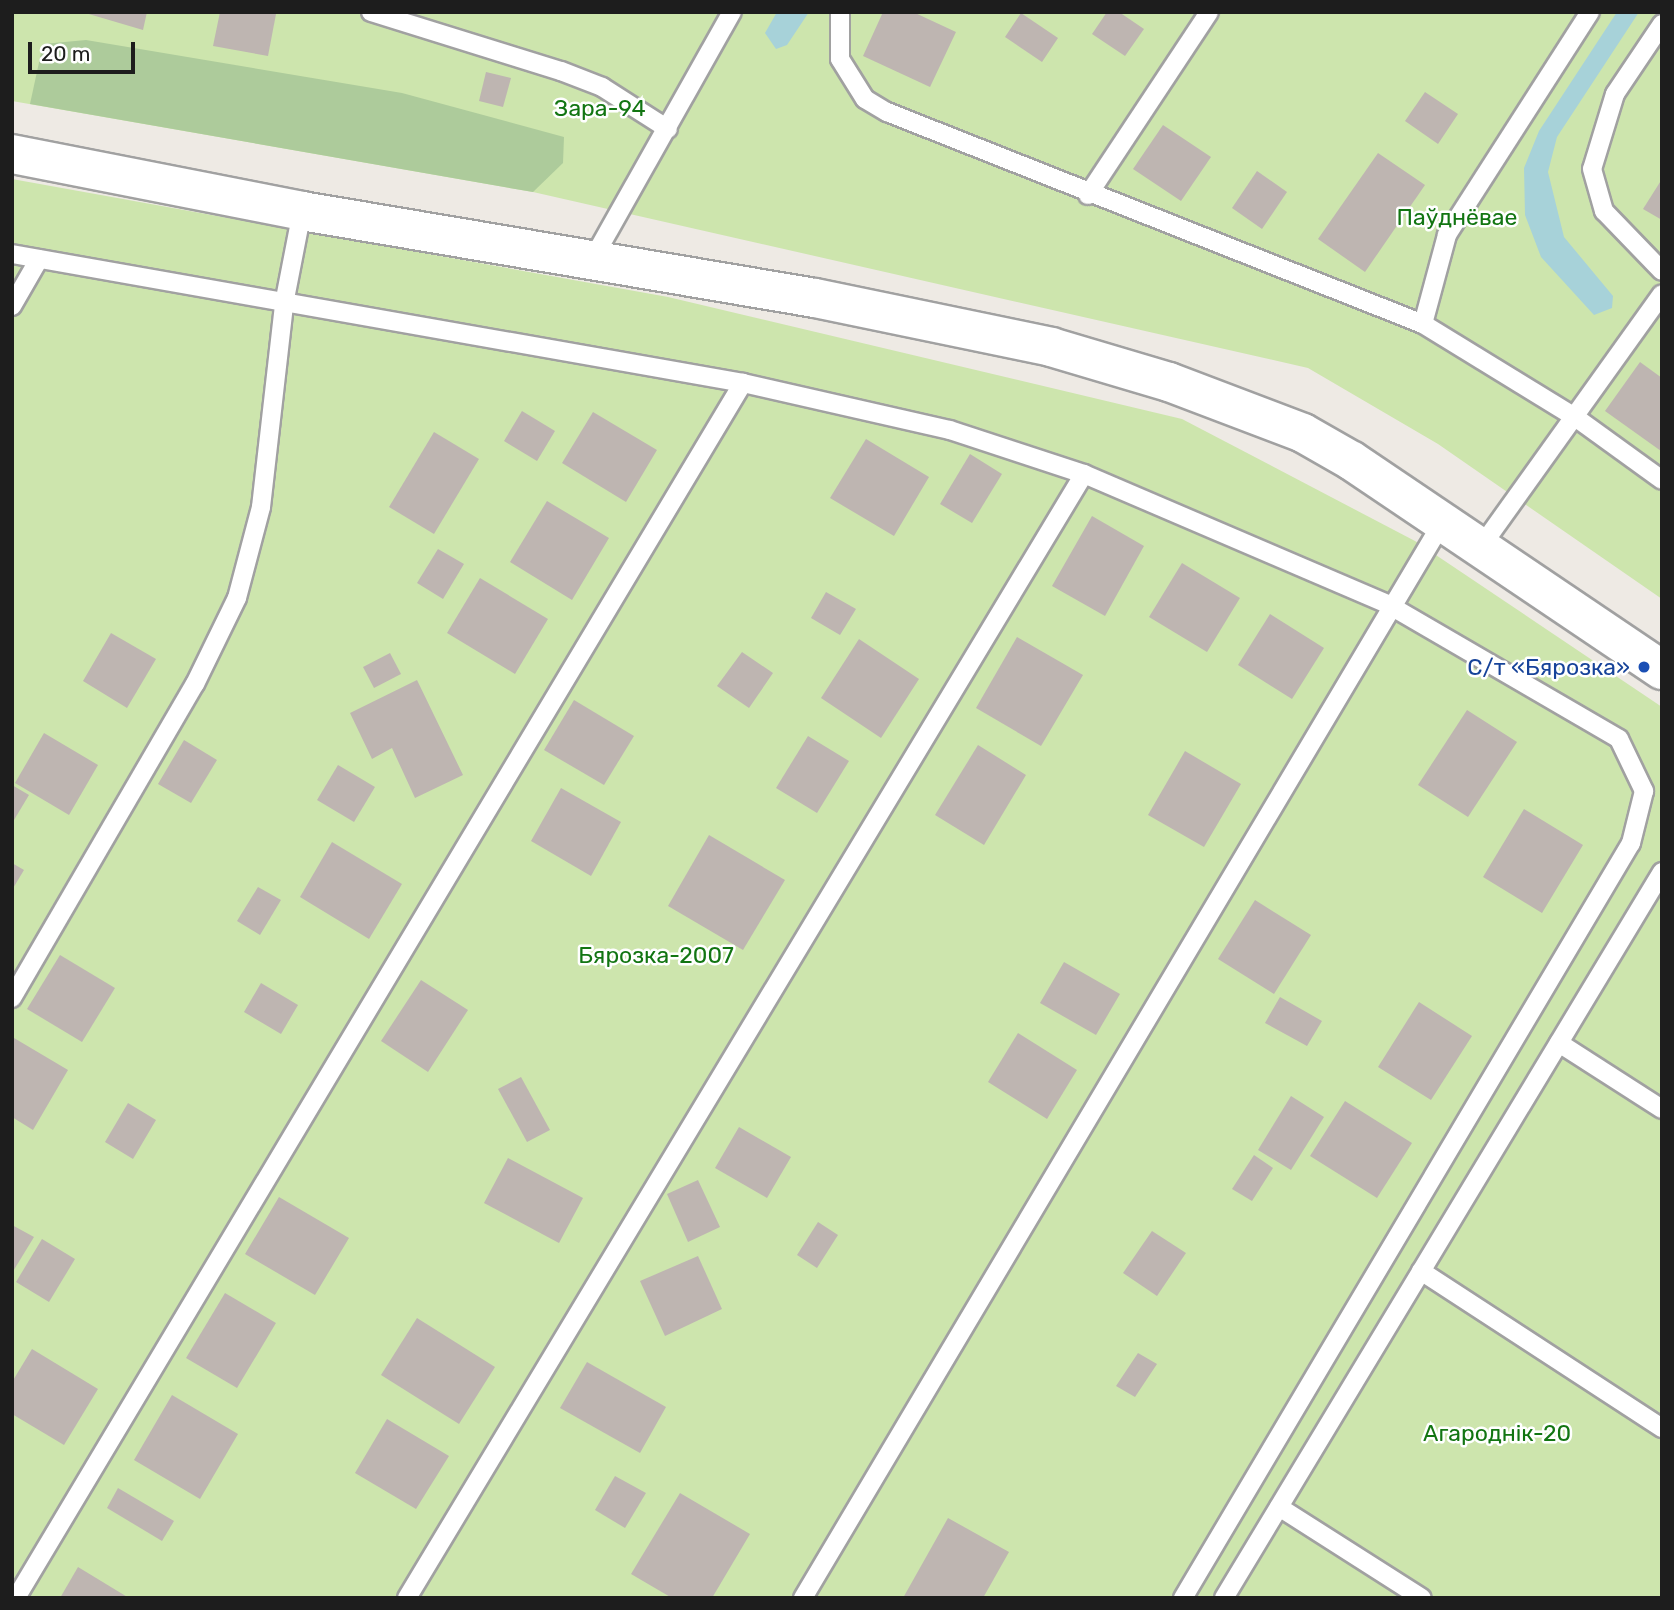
<!DOCTYPE html>
<html>
<head>
<meta charset="utf-8">
<style>
  body { margin:0 }
  #map { position:relative; width:1674px; height:1610px; overflow:hidden; background:#eeeae4; font-family:Rubik,sans-serif }
  div>[style] { position:absolute }
  .grass>* { inset:0; background:#cde5ad }
  .forest>* { inset:0; background:#adcb9b }
  .water>* { inset:0; background:#a7d2d9 }
  .building>* { inset:0; background:#beb5b1 }
  .roads { filter:drop-shadow(2px 0 #a1a1a1) drop-shadow(-2px 0 #a1a1a1) drop-shadow(0 2px #a1a1a1) drop-shadow(0 -2px #a1a1a1) }
  .service>* { height:18px; margin:-9px; padding:0 9px; transform-origin:9px; border-radius:9px; background:#fff }
  .tertiary>* { height:38px; margin:-19px; padding:0 19px; transform-origin:19px; border-radius:19px; background:#fff }
  .dots>* { width:19px; height:19px; translate:-50% -50%; box-sizing:border-box; border:4px solid #fff; border-radius:50% }
  span { translate:-50% -50%; white-space:nowrap; text-align:center; line-height:1.15; -webkit-text-stroke:5px #fff; paint-order:stroke }
  .park-label { font-size:23px; color:#127512 }
  .transit-label { font-size:23px; color:#164399 }
  .right { translate:-100% -50%; text-align:right }
  .frame { position:absolute; inset:0; border:14px solid #1d1d1d; pointer-events:none }
  .scale { position:absolute; left:28px; top:42px; width:107px; height:32px; box-sizing:border-box; border:4px solid #1d1d1d; border-top:0; padding-left:9px; font-size:21px; line-height:24px; white-space:nowrap; color:#1d1d1d; -webkit-text-stroke:5px #fff; paint-order:stroke }
</style>
</head>
<body>
<div id="map">
  <div class="grass">
    <div style="clip-path:polygon(12px 12px,1662px 12px,1662px 599px,1438px 444px,1308px 368px,533px 192px,12px 101px)"></div>
    <div style="clip-path:polygon(12px 179px,668px 297px,1182px 419px,1415px 541px,1662px 707px,1662px 1598px,12px 1598px)"></div>
  </div>
  <div class="forest">
    <div style="clip-path:polygon(86px 40px,402px 93px,564px 137px,563px 163px,533px 192px,30px 104px,43px 44px)"></div>
  </div>
  <div class="water">
    <div style="clip-path:polygon(777px 12px,809px 12px,787px 45px,776px 49px,765px 33px)"></div>
    <div style="clip-path:polygon(1617px 12px,1639px 12px,1557px 137px,1548px 172px,1564px 237px,1613px 296px,1612px 308px,1594px 315px,1541px 257px,1525px 215px,1524px 168px,1539px 131px)"></div>
  </div>
  <div class="building">
    <div style="clip-path:polygon(82px 12px,147px 12px,143px 30px)"></div>
    <div style="clip-path:polygon(220px 12px,276px 14px,268px 56px,213px 46px)"></div>
    <div style="clip-path:polygon(883px 12px,913px 12px,956px 32px,930px 87px,863px 56px)"></div>
    <div style="clip-path:polygon(1107px 12px,1119px 12px,1144px 29px,1125px 56px,1092px 34px)"></div>
    <div style="clip-path:polygon(1021px 13px,1058px 38px,1042px 62px,1005px 37px)"></div>
    <div style="clip-path:polygon(486px 72px,511px 78px,503px 107px,479px 101px)"></div>
    <div style="clip-path:polygon(1425px 92px,1458px 114px,1438px 144px,1405px 121px)"></div>
    <div style="clip-path:polygon(1163px 125px,1211px 157px,1181px 201px,1133px 169px)"></div>
    <div style="clip-path:polygon(1378px 153px,1425px 185px,1365px 272px,1318px 239px)"></div>
    <div style="clip-path:polygon(1257px 171px,1287px 192px,1262px 229px,1232px 208px)"></div>
    <div style="clip-path:polygon(1662px 179px,1662px 220px,1643px 209px)"></div>
    <div style="clip-path:polygon(1640px 362px,1662px 378px,1661px 451px,1605px 411px)"></div>
    <div style="clip-path:polygon(522px 411px,555px 431px,537px 461px,504px 441px)"></div>
    <div style="clip-path:polygon(593px 412px,657px 450px,626px 502px,562px 463px)"></div>
    <div style="clip-path:polygon(434px 432px,479px 459px,434px 534px,389px 507px)"></div>
    <div style="clip-path:polygon(866px 439px,929px 477px,894px 536px,830px 498px)"></div>
    <div style="clip-path:polygon(970px 454px,1002px 474px,972px 523px,940px 504px)"></div>
    <div style="clip-path:polygon(547px 501px,609px 538px,572px 600px,510px 562px)"></div>
    <div style="clip-path:polygon(1092px 516px,1144px 546px,1105px 616px,1052px 586px)"></div>
    <div style="clip-path:polygon(438px 549px,464px 564px,443px 599px,417px 583px)"></div>
    <div style="clip-path:polygon(1182px 563px,1240px 598px,1207px 652px,1149px 617px)"></div>
    <div style="clip-path:polygon(480px 578px,548px 619px,515px 674px,447px 633px)"></div>
    <div style="clip-path:polygon(826px 592px,856px 609px,840px 635px,811px 618px)"></div>
    <div style="clip-path:polygon(1270px 614px,1324px 648px,1292px 699px,1238px 665px)"></div>
    <div style="clip-path:polygon(111px 633px,156px 659px,127px 708px,83px 681px)"></div>
    <div style="clip-path:polygon(1017px 637px,1083px 675px,1041px 746px,976px 708px)"></div>
    <div style="clip-path:polygon(859px 639px,919px 679px,881px 738px,821px 698px)"></div>
    <div style="clip-path:polygon(742px 652px,773px 673px,749px 708px,717px 686px)"></div>
    <div style="clip-path:polygon(390px 653px,401px 674px,374px 688px,363px 667px)"></div>
    <div style="clip-path:polygon(417px 680px,463px 775px,415px 798px,392px 748px,372px 759px,350px 713px)"></div>
    <div style="clip-path:polygon(574px 700px,634px 736px,604px 785px,544px 750px)"></div>
    <div style="clip-path:polygon(1467px 710px,1517px 742px,1468px 817px,1418px 785px)"></div>
    <div style="clip-path:polygon(44px 733px,98px 765px,69px 815px,15px 783px)"></div>
    <div style="clip-path:polygon(808px 736px,849px 761px,817px 813px,776px 788px)"></div>
    <div style="clip-path:polygon(184px 740px,217px 760px,191px 803px,158px 784px)"></div>
    <div style="clip-path:polygon(978px 745px,1026px 775px,984px 845px,935px 815px)"></div>
    <div style="clip-path:polygon(1185px 751px,1241px 784px,1204px 847px,1148px 815px)"></div>
    <div style="clip-path:polygon(338px 765px,375px 787px,354px 822px,317px 800px)"></div>
    <div style="clip-path:polygon(12px 785px,29px 795px,14px 820px,12px 819px)"></div>
    <div style="clip-path:polygon(561px 788px,621px 822px,591px 876px,531px 841px)"></div>
    <div style="clip-path:polygon(1524px 809px,1583px 845px,1542px 913px,1483px 877px)"></div>
    <div style="clip-path:polygon(709px 835px,785px 880px,743px 950px,668px 906px)"></div>
    <div style="clip-path:polygon(332px 842px,402px 884px,369px 939px,300px 897px)"></div>
    <div style="clip-path:polygon(12px 863px,24px 870px,12px 890px)"></div>
    <div style="clip-path:polygon(258px 887px,281px 900px,260px 935px,237px 921px)"></div>
    <div style="clip-path:polygon(1255px 900px,1311px 935px,1274px 994px,1218px 959px)"></div>
    <div style="clip-path:polygon(60px 955px,115px 988px,82px 1042px,27px 1009px)"></div>
    <div style="clip-path:polygon(1064px 962px,1120px 994px,1096px 1035px,1040px 1003px)"></div>
    <div style="clip-path:polygon(421px 980px,468px 1010px,428px 1072px,381px 1041px)"></div>
    <div style="clip-path:polygon(261px 983px,298px 1005px,281px 1034px,244px 1012px)"></div>
    <div style="clip-path:polygon(1280px 997px,1322px 1021px,1307px 1046px,1265px 1023px)"></div>
    <div style="clip-path:polygon(1419px 1002px,1472px 1036px,1431px 1100px,1378px 1067px)"></div>
    <div style="clip-path:polygon(1018px 1033px,1077px 1070px,1047px 1119px,988px 1082px)"></div>
    <div style="clip-path:polygon(14px 1038px,68px 1070px,33px 1130px,12px 1117px)"></div>
    <div style="clip-path:polygon(521px 1077px,550px 1130px,527px 1142px,498px 1089px)"></div>
    <div style="clip-path:polygon(1291px 1096px,1324px 1117px,1291px 1170px,1258px 1150px)"></div>
    <div style="clip-path:polygon(1345px 1101px,1412px 1143px,1377px 1198px,1310px 1156px)"></div>
    <div style="clip-path:polygon(128px 1103px,156px 1120px,133px 1159px,105px 1142px)"></div>
    <div style="clip-path:polygon(739px 1127px,791px 1157px,767px 1198px,715px 1168px)"></div>
    <div style="clip-path:polygon(1254px 1155px,1273px 1168px,1252px 1201px,1232px 1189px)"></div>
    <div style="clip-path:polygon(508px 1158px,583px 1198px,559px 1243px,484px 1203px)"></div>
    <div style="clip-path:polygon(698px 1180px,720px 1227px,688px 1242px,667px 1194px)"></div>
    <div style="clip-path:polygon(279px 1197px,349px 1238px,315px 1295px,245px 1254px)"></div>
    <div style="clip-path:polygon(818px 1222px,838px 1235px,817px 1268px,797px 1255px)"></div>
    <div style="clip-path:polygon(12px 1225px,34px 1237px,12px 1273px)"></div>
    <div style="clip-path:polygon(1152px 1231px,1186px 1253px,1157px 1296px,1123px 1273px)"></div>
    <div style="clip-path:polygon(42px 1239px,75px 1259px,49px 1302px,16px 1282px)"></div>
    <div style="clip-path:polygon(698px 1256px,722px 1309px,665px 1336px,640px 1281px)"></div>
    <div style="clip-path:polygon(225px 1293px,276px 1323px,237px 1388px,186px 1358px)"></div>
    <div style="clip-path:polygon(417px 1318px,495px 1367px,459px 1424px,381px 1375px)"></div>
    <div style="clip-path:polygon(32px 1349px,98px 1389px,64px 1445px,12px 1414px,12px 1382px)"></div>
    <div style="clip-path:polygon(1138px 1353px,1157px 1364px,1135px 1397px,1116px 1386px)"></div>
    <div style="clip-path:polygon(587px 1362px,666px 1407px,640px 1453px,560px 1408px)"></div>
    <div style="clip-path:polygon(172px 1395px,238px 1434px,200px 1499px,134px 1460px)"></div>
    <div style="clip-path:polygon(387px 1419px,449px 1456px,416px 1509px,355px 1473px)"></div>
    <div style="clip-path:polygon(615px 1476px,646px 1493px,625px 1528px,595px 1510px)"></div>
    <div style="clip-path:polygon(118px 1488px,174px 1521px,162px 1541px,107px 1508px)"></div>
    <div style="clip-path:polygon(680px 1493px,750px 1534px,712px 1598px,672px 1598px,631px 1574px)"></div>
    <div style="clip-path:polygon(948px 1518px,1009px 1552px,983px 1598px,903px 1598px)"></div>
    <div style="clip-path:polygon(78px 1567px,129px 1598px,60px 1598px)"></div>
  </div>
  <div class="roads">
    <div class="service">
      <div style="left:371px;top:12px;width:199px;rotate:17.3deg"></div>
      <div style="left:561px;top:71px;width:44px;rotate:21.3deg"></div>
      <div style="left:602px;top:87px;width:78px;rotate:32.5deg"></div>
      <div style="left:840px;top:12px;width:47px;rotate:90deg"></div>
      <div style="left:840px;top:59px;width:47px;rotate:58deg"></div>
      <div style="left:865px;top:99px;width:26px;rotate:31deg"></div>
      <div style="left:887px;top:112px;width:576px;rotate:21.58deg"></div>
      <div style="left:1590px;top:12px;width:265px;rotate:122.7deg"></div>
      <div style="left:1447px;top:235px;width:92px;rotate:105.1deg"></div>
      <div style="left:1423px;top:324px;width:178px;rotate:31.5deg"></div>
      <div style="left:1575px;top:417px;width:107px;rotate:35.9deg"></div>
      <div style="left:1662px;top:24px;width:84px;rotate:123.9deg"></div>
      <div style="left:1615px;top:94px;width:78px;rotate:107deg"></div>
      <div style="left:1592px;top:169px;width:44px;rotate:74.1deg"></div>
      <div style="left:1604px;top:211px;width:83px;rotate:46deg"></div>
      <div style="left:1088px;top:195px;width:219px;rotate:-56.5deg"></div>
      <div style="left:12px;top:254px;width:742px;rotate:10.01deg"></div>
      <div style="left:743px;top:383px;width:212px;rotate:12.8deg"></div>
      <div style="left:950px;top:430px;width:141px;rotate:18.2deg"></div>
      <div style="left:1084px;top:474px;width:332px;rotate:23.2deg"></div>
      <div style="left:1389px;top:605px;width:266px;rotate:30.2deg"></div>
      <div style="left:1619px;top:739px;width:58px;rotate:64.3deg"></div>
      <div style="left:1644px;top:791px;width:54px;rotate:104deg"></div>
      <div style="left:1631px;top:843px;width:878px;rotate:120.68deg"></div>
      <div style="left:591px;top:262px;width:287px;rotate:-60.6deg"></div>
      <div style="left:12px;top:306px;width:54px;rotate:-60.1deg"></div>
      <div style="left:1483px;top:544px;width:307px;rotate:-54.4deg"></div>
      <div style="left:12px;top:998px;width:363px;rotate:-59.8deg"></div>
      <div style="left:195px;top:684px;width:96px;rotate:-64deg"></div>
      <div style="left:237px;top:598px;width:94px;rotate:-75.2deg"></div>
      <div style="left:261px;top:507px;width:204px;rotate:-83.5deg"></div>
      <div style="left:284px;top:304px;width:95px;rotate:-79deg"></div>
      <div style="left:1559px;top:1043px;width:122px;rotate:32.7deg"></div>
      <div style="left:1421px;top:1271px;width:288px;rotate:33.1deg"></div>
      <div style="left:1279px;top:1507px;width:169px;rotate:32.5deg"></div>
      <div style="left:16px;top:1598px;width:1416px;rotate:-59.11deg"></div>
      <div style="left:407px;top:1598px;width:1312px;rotate:-58.94deg"></div>
      <div style="left:803px;top:1598px;width:1256px;rotate:-59.27deg"></div>
      <div style="left:1224px;top:1598px;width:848px;rotate:-58.9deg"></div>
    </div>
    <div class="tertiary">
      <div style="left:12px;top:154px;width:296px;rotate:11.1deg"></div>
      <div style="left:302px;top:211px;width:520px;rotate:9.63deg"></div>
      <div style="left:815px;top:298px;width:241px;rotate:11.7deg"></div>
      <div style="left:1051px;top:347px;width:123px;rotate:16.5deg"></div>
      <div style="left:1169px;top:382px;width:143px;rotate:20.8deg"></div>
      <div style="left:1303px;top:433px;width:56px;rotate:29.7deg"></div>
      <div style="left:1352px;top:461px;width:374px;rotate:34deg"></div>
    </div>
  </div>
  <div class="dots">
    <div style="left:1644px;top:667px;background:#1a4fb4"></div>
  </div>
  <div class="park-label">
    <span style="left:600px;top:108px">Зара-94</span>
    <span style="left:1457px;top:217px">Паўднёвае</span>
    <span style="left:656px;top:955px">Бярозка-2007</span>
    <span style="left:1497px;top:1433px">Агароднік-20</span>
  </div>
  <div class="transit-label">
    <span class="right" style="left:1630px;top:667px">С/т «Бярозка»</span>
  </div>
  <div class="frame"></div>
  <div class="scale">20 m</div>
</div>
</body>
</html>
